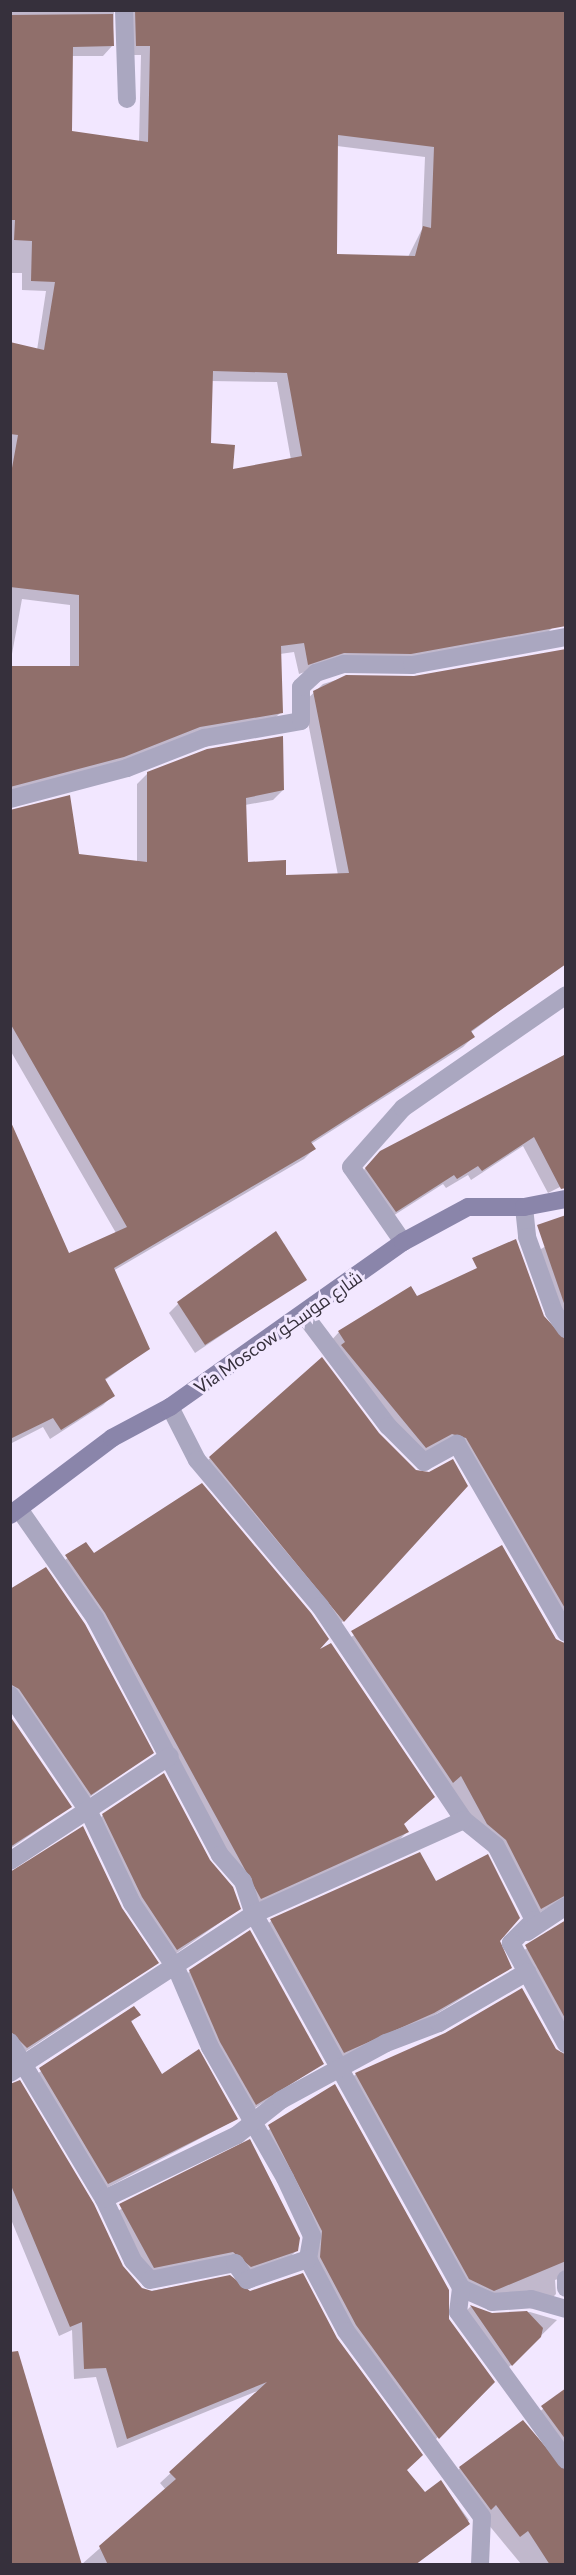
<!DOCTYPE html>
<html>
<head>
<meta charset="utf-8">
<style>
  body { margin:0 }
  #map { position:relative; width:576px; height:2575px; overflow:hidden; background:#f2e7ff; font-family:Lato,Cairo,sans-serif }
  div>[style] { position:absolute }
  .shadow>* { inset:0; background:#0003 }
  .building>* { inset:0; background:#906f6b }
  .street>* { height:18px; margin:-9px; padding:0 9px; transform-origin:9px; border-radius:9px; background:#aaa7c0 }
  .secondary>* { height:18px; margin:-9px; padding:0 9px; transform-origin:9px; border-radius:9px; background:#8a85aa }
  span { translate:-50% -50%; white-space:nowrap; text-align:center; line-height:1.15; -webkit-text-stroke:6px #f2e7ff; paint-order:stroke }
  .street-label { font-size:18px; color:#36303c }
  .frame { position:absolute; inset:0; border:12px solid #36303c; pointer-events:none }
</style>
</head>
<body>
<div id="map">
  <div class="shadow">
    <div style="clip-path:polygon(evenodd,10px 10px,114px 10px,112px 46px,103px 56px,71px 56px,71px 133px,139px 142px,141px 55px,127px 55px,120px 10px,566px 10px,553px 627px,543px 637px,400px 663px,333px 662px,299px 674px,294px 652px,280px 654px,281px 712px,271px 722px,10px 794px,10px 668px,70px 668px,70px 605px,22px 599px,10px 665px,10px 344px,37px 350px,46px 291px,22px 290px,22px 273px,10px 273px,10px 10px,337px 146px,425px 157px,422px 229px,408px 257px,335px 255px,337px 146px,10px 10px,211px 381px,277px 382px,291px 460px,231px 470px,210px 445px,211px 381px)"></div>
    <div style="clip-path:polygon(346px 677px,527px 990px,470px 1033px,473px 1037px,463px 1047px,311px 1144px,314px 1149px,304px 1159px,113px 1271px,148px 1349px,104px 1381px,113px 1395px,103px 1405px,50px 1439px,43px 1427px,10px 1444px,10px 1124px,68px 1255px,116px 1233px,10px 1050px,10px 811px,78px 855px,137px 863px,137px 784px,147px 774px,283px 790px,273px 800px,245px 805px,247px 863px,285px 876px,338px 875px,304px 702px,323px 684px)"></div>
    <div style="clip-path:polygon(566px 1054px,566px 1184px,548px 1193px,523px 1146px,471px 1180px,468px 1175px,446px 1188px,443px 1184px,385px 1221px,356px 1179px,370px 1163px)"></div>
    <div style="clip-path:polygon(566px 1235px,566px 1334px,532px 1254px)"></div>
    <div style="clip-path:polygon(305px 1279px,195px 1353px,169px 1313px,178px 1304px)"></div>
    <div style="clip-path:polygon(417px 1298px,543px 1319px,566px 1340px,566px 1640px,456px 1448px,415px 1457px,329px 1343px,339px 1332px)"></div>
    <div style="clip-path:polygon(210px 1458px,343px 1621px,335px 1629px,202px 1466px)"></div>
    <div style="clip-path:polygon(86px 1544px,94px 1555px,314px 1654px,407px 1832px,398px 1841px,251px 1907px,57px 1566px)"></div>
    <div style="clip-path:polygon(501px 1547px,556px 1640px,566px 1643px,566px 1914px,554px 1904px,531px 1918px,496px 1851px,341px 1643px)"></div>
    <div style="clip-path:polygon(10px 1593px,152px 1753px,80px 1804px,10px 1701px)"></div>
    <div style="clip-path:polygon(10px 1719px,70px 1807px,10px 1849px)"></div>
    <div style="clip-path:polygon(103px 1815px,210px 1863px,239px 1909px,167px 1960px,93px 1826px)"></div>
    <div style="clip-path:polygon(419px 1854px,436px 1883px,510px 1968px,422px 2023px,333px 2063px,260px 1931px,271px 1921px)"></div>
    <div style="clip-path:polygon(10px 1871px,121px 1909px,157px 1963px,16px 2058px,10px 2049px)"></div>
    <div style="clip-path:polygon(566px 1920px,566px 2048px,516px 1956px)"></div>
    <div style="clip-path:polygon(190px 1971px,322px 2064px,246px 2114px,180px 1981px)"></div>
    <div style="clip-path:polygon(133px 2008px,139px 2015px,130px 2023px,162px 2076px,237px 2119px,99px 2192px,31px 2078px)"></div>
    <div style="clip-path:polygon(555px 2051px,566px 2053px,566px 2292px,561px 2278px,555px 2280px,556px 2294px,546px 2304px,459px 2289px,345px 2084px,356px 2074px)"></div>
    <div style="clip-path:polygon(10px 2086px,122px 2267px,145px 2292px,230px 2277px,425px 2494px,441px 2482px,469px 2520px,416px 2564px,82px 2564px,166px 2490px,160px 2483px,260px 2390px,117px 2448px,96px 2377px,74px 2379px,72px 2330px,59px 2336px,10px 2217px)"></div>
    <div style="clip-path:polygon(334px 2086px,447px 2319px,493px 2382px,427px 2448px,310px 2268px,312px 2242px,258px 2137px)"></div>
    <div style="clip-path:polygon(249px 2141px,297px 2250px,287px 2260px,241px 2276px,223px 2261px,144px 2277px,110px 2215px)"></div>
    <div style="clip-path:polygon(471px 2306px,492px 2315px,530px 2312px,557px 2320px,506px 2370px,466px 2311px)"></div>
    <div style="clip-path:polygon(566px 2390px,566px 2464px,532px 2418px)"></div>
    <div style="clip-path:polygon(566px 2467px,566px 2564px,521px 2564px,450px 2478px,460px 2468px)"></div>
  </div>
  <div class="building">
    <div style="clip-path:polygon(evenodd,135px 10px,566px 10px,566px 626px,411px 654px,344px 653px,308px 665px,304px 643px,281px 646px,283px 713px,200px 727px,124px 757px,10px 787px,10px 666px,79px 666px,79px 595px,10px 587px,10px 479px,18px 435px,10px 434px,10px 342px,44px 350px,55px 282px,31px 281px,32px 241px,14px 240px,15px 220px,10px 220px,10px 15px,113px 14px,114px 46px,73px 47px,72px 131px,148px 142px,150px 46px,136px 46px,135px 10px,338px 135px,434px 147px,431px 228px,423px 226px,415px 256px,337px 254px,338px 135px,135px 10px,213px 371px,287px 373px,302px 456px,233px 469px,235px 445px,211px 443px,213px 371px)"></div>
    <div style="clip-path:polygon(566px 649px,566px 964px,471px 1031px,475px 1037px,311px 1142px,316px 1149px,114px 1268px,150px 1349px,105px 1379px,115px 1396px,61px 1430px,53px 1418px,10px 1439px,10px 1120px,69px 1253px,127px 1227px,10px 1023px,10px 810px,70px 795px,79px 854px,147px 862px,147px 772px,207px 749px,283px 736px,284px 790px,246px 798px,248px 862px,286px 860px,286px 875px,349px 873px,313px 691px,346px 675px,414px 676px)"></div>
    <div style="clip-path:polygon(566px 1054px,566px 1188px,561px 1189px,534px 1137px,482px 1171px,478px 1166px,457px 1179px,454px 1175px,396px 1212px,365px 1168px,380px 1151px)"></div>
    <div style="clip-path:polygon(566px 1215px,566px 1309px,537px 1225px)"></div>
    <div style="clip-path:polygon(276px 1231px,307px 1280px,205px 1345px,177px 1302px)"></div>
    <div style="clip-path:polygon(516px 1239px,544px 1316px,566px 1340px,566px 1610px,466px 1438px,452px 1434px,426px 1448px,341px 1345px,345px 1342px,338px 1331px,411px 1286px,417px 1296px,477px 1268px,472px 1258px)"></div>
    <div style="clip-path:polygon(322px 1357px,379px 1433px,416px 1470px,429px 1472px,453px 1459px,468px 1486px,344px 1622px,209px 1457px)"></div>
    <div style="clip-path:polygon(202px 1483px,311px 1613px,329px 1639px,320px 1649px,331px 1643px,435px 1797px,404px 1824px,409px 1832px,261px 1899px,105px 1613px,65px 1555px,86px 1542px,94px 1553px)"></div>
    <div style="clip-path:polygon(502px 1545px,556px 1639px,566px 1644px,566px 1895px,541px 1909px,506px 1840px,487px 1824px,461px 1776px,453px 1783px,351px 1631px)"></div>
    <div style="clip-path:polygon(46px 1567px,85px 1624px,154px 1753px,91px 1795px,19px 1689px,10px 1684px,10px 1589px)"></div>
    <div style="clip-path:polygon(10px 1716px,72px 1807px,10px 1847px)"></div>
    <div style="clip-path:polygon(164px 1773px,210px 1860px,233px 1887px,241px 1909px,177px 1950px,142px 1897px,102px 1814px)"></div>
    <div style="clip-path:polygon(83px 1826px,122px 1908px,159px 1963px,27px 2048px,10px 2031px,10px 1872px)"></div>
    <div style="clip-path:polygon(420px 1852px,436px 1881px,488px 1854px,520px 1918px,500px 1941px,512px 1968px,434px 2013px,344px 2053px,270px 1919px)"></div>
    <div style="clip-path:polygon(566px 1920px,566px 2020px,525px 1945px)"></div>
    <div style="clip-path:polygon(250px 1930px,324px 2064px,256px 2105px,220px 2042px,189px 1970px)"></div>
    <div style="clip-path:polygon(522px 1988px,556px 2049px,566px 2055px,566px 2261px,494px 2291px,469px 2279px,355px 2073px,445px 2033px)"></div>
    <div style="clip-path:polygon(134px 2006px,141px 2015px,131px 2021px,162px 2074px,199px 2049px,238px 2119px,108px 2184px,39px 2068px)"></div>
    <div style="clip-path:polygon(20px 2080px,94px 2204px,123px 2266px,142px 2288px,152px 2291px,230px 2275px,250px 2291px,303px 2273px,337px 2338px,423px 2455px,407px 2470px,425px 2492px,441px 2480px,470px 2524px,415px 2565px,108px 2565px,99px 2546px,176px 2479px,169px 2472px,267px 2382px,127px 2439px,106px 2368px,84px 2369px,82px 2322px,70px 2327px,10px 2183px,10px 2084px)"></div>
    <div style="clip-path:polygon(335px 2084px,449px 2290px,449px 2319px,495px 2382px,439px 2439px,356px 2325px,320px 2257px,322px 2231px,268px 2125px)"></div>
    <div style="clip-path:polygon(250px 2139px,300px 2238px,298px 2251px,251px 2267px,233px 2252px,154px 2268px,119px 2204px)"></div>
    <div style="clip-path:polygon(470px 2305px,492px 2313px,527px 2311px,543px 2328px,541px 2337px,512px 2366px)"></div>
    <div style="clip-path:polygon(18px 2351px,82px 2565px,10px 2565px,10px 2352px)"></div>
    <div style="clip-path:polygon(566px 2388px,566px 2440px,541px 2406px)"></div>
    <div style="clip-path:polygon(523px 2420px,566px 2471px,566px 2565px,550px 2565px,528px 2531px,520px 2537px,496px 2505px,491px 2510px,459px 2467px)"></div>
  </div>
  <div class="street">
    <div style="left:124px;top:10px;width:89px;rotate:88.1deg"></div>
    <div style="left:10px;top:799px;width:121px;rotate:-14.8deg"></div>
    <div style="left:127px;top:768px;width:83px;rotate:-21.3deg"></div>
    <div style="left:204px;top:738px;width:98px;rotate:-9.9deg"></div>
    <div style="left:301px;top:721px;width:34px;rotate:-90deg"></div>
    <div style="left:301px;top:687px;width:21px;rotate:-43deg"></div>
    <div style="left:316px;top:673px;width:29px;rotate:-18deg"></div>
    <div style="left:344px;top:664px;width:68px;rotate:0.8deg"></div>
    <div style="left:412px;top:665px;width:157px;rotate:-10.3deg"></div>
    <div style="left:524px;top:1207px;width:30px;rotate:84deg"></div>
    <div style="left:527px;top:1237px;width:80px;rotate:70.2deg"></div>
    <div style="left:554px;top:1312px;width:21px;rotate:55deg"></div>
    <div style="left:403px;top:1242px;width:91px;rotate:-124.7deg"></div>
    <div style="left:351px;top:1167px;width:79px;rotate:-48.6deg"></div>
    <div style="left:403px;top:1108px;width:198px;rotate:-34.7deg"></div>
    <div style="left:305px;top:1316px;width:138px;rotate:53deg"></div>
    <div style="left:388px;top:1426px;width:51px;rotate:45deg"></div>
    <div style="left:424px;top:1462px;width:38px;rotate:-29deg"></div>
    <div style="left:457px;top:1444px;width:218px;rotate:60deg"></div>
    <div style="left:170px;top:1407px;width:59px;rotate:63deg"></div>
    <div style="left:197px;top:1460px;width:191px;rotate:49.9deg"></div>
    <div style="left:320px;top:1606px;width:258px;rotate:56.1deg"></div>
    <div style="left:464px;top:1820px;width:41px;rotate:39.1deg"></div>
    <div style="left:496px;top:1846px;width:83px;rotate:62.8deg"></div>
    <div style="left:534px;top:1920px;width:33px;rotate:135deg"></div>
    <div style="left:511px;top:1943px;width:115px;rotate:61.4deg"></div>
    <div style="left:19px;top:1509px;width:133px;rotate:55.1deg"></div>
    <div style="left:95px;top:1618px;width:268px;rotate:62.2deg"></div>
    <div style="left:220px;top:1855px;width:35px;rotate:49deg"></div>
    <div style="left:243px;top:1881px;width:35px;rotate:72deg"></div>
    <div style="left:254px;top:1914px;width:427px;rotate:61deg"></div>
    <div style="left:461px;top:2288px;width:34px;rotate:24deg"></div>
    <div style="left:492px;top:2302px;width:39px;rotate:-4deg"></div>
    <div style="left:531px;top:2299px;width:36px;rotate:16deg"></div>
    <div style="left:10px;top:1695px;width:141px;rotate:56deg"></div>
    <div style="left:89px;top:1812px;width:101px;rotate:64.7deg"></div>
    <div style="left:132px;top:1903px;width:81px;rotate:56.1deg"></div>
    <div style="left:177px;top:1970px;width:84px;rotate:66.8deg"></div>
    <div style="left:210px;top:2047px;width:151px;rotate:60.2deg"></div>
    <div style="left:285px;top:2178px;width:64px;rotate:65deg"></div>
    <div style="left:312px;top:2236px;width:23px;rotate:100deg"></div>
    <div style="left:308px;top:2259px;width:81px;rotate:62.2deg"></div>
    <div style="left:346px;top:2331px;width:230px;rotate:53.8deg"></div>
    <div style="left:482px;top:2517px;width:47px;rotate:92.4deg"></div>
    <div style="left:10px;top:1861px;width:191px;rotate:-33.3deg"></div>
    <div style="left:527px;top:1932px;width:47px;rotate:-33.7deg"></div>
    <div style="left:10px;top:2042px;width:183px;rotate:59.1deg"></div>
    <div style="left:104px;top:2199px;width:68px;rotate:64.9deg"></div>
    <div style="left:133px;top:2261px;width:25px;rotate:48deg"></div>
    <div style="left:150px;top:2280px;width:87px;rotate:-11.3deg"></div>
    <div style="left:235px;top:2263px;width:21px;rotate:55deg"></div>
    <div style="left:247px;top:2280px;width:65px;rotate:-19deg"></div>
    <div style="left:10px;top:2073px;width:291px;rotate:-33.1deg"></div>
    <div style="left:254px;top:1914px;width:230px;rotate:-24.1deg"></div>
    <div style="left:104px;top:2199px;width:148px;rotate:-25.7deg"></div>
    <div style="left:237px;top:2135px;width:56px;rotate:-38.5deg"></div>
    <div style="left:281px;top:2100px;width:119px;rotate:-28.5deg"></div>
    <div style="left:386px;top:2043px;width:57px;rotate:-20.7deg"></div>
    <div style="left:439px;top:2023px;width:102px;rotate:-30.1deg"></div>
    <div style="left:566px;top:2279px;width:9px;rotate:90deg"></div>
    <div style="left:461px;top:2288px;width:24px;rotate:97deg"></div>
    <div style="left:458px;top:2312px;width:183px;rotate:53.9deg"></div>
  </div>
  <div class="secondary">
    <div style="left:10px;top:1515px;width:128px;rotate:-37deg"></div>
    <div style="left:112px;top:1438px;width:66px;rotate:-28.1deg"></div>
    <div style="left:170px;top:1407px;width:286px;rotate:-35.3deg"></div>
    <div style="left:403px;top:1242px;width:74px;rotate:-28.3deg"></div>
    <div style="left:468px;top:1207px;width:56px"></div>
    <div style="left:524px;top:1207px;width:43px;rotate:-10.8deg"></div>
  </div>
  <div class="street-label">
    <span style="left:278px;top:1332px;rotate:-35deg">Via Moscow شارع موسكو</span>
  </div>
  <div class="frame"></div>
</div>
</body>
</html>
